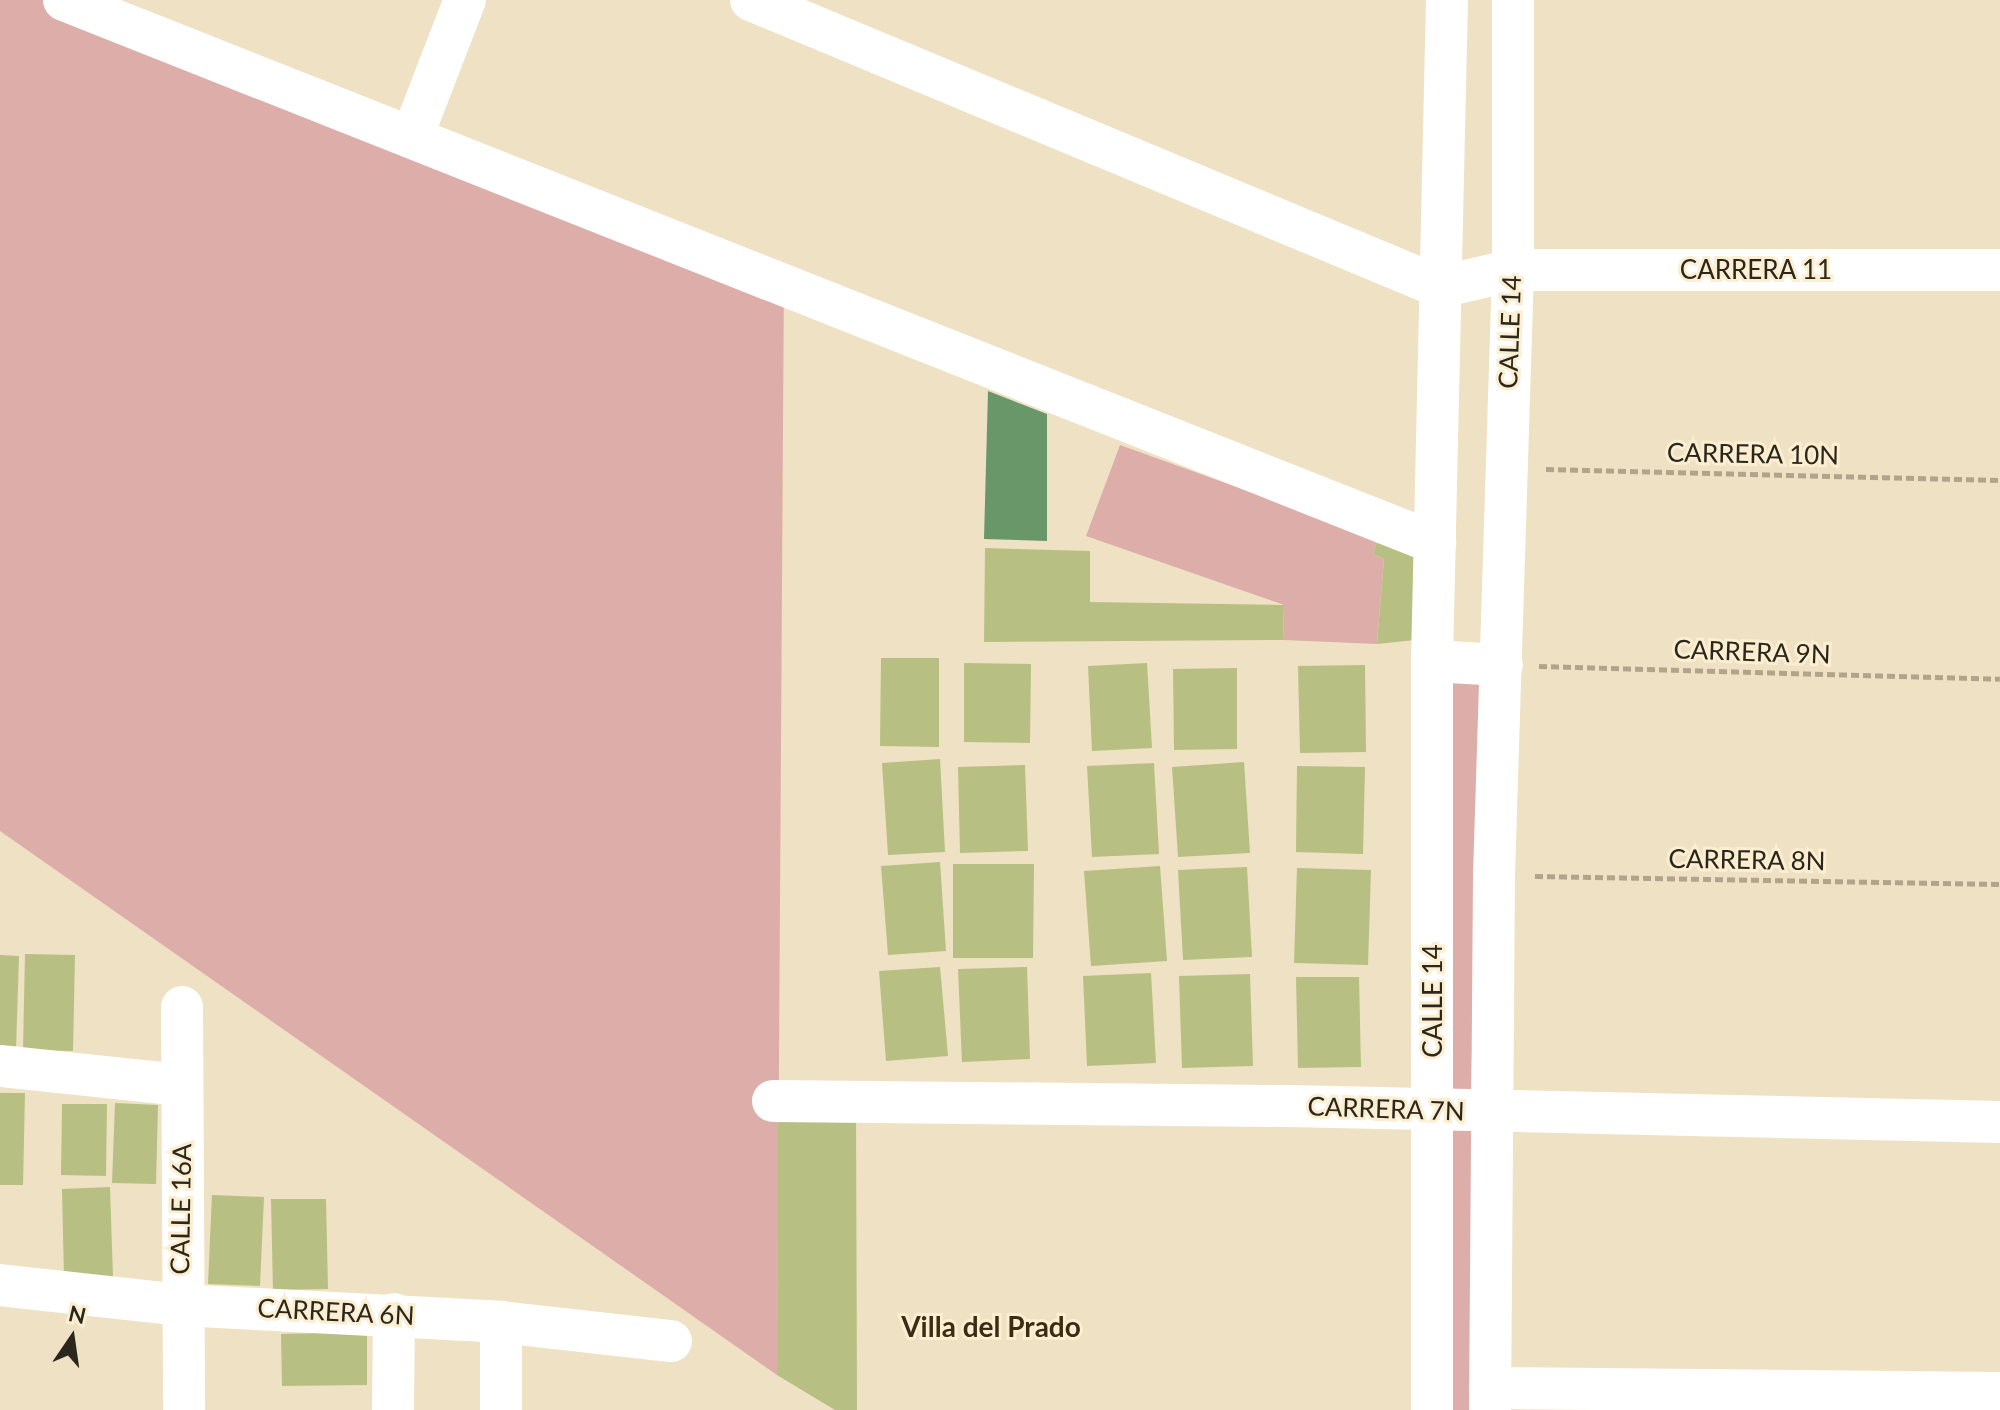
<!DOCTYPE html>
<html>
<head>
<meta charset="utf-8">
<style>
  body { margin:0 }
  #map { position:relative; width:2000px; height:1410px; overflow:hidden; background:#efe1c3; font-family:Lato,sans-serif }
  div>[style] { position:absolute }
  .green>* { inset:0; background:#ddaea9 }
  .water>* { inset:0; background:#69976a }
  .building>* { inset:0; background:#b7c082 }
  .path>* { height:5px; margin-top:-2.5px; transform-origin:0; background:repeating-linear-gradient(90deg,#b0a48d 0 8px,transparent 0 12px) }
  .minor>* { height:42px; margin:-21px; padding:0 21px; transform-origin:21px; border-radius:21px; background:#fff }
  span { translate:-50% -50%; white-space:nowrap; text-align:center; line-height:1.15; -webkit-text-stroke:6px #fceed0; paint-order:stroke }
  .street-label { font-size:26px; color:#2c271c }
  .neighbourhood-label { font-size:28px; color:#392e15; font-weight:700 }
  .north { position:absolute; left:32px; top:1298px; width:80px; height:80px; -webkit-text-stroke:6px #fceed0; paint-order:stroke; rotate:13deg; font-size:22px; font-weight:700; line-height:32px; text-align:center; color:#2c271c }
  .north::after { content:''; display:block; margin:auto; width:28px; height:36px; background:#2c271c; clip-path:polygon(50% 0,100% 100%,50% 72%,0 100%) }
</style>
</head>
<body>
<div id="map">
  <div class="green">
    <div style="clip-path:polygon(0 0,79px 0,784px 272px,777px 1375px,0 831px)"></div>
    <div style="clip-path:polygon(1120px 445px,1378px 538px,1373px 554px,1384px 559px,1377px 644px,1283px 640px,1284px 605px,1086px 536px)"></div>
    <div style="clip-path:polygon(1482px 676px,1471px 1089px,1451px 1090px,1453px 677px)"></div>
    <div style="clip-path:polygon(1448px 1127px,1476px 1127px,1473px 1410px,1450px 1410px)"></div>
  </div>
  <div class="water">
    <div style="clip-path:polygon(988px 391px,1047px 414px,1047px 541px,984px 539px)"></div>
  </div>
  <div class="building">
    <div style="clip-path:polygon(1378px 538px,1414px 545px,1415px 640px,1377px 644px,1384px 559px,1373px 554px)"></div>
    <div style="clip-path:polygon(985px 548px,1090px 551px,1090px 602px,1284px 605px,1283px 640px,984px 642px)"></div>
    <div style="clip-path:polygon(881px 658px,939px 658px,939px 747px,880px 746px)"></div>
    <div style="clip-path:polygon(964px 663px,1031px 664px,1030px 743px,964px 742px)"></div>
    <div style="clip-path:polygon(1147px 663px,1152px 748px,1092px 751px,1088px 666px)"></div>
    <div style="clip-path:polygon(1365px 665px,1366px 752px,1300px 753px,1298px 666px)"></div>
    <div style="clip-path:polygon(1237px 668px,1237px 749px,1174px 750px,1173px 669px)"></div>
    <div style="clip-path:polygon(940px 759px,945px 852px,888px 855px,882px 763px)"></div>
    <div style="clip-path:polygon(1244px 762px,1250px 853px,1178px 857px,1172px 767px)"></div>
    <div style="clip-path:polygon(1154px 763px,1159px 854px,1092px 857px,1087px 766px)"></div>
    <div style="clip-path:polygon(1025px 765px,1028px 851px,960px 853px,958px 767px)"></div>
    <div style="clip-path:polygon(1297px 766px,1365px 767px,1363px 854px,1296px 852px)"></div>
    <div style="clip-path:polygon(940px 862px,946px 951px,888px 955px,881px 866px)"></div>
    <div style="clip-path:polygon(953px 864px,1034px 864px,1033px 958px,953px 958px)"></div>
    <div style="clip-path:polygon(1160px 866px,1167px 961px,1091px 966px,1084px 871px)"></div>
    <div style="clip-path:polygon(1247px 867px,1252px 957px,1183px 960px,1178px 870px)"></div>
    <div style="clip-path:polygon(1297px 868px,1371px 870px,1368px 965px,1294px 963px)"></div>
    <div style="clip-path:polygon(25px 954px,75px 955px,73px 1051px,23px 1050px)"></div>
    <div style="clip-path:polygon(0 955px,19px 956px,16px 1049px,0 1049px)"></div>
    <div style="clip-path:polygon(940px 967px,948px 1056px,886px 1061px,879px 971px)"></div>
    <div style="clip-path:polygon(1027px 967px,1030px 1059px,962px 1062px,958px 969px)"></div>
    <div style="clip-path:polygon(1151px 973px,1156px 1063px,1087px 1066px,1083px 976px)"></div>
    <div style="clip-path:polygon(1250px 974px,1253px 1066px,1182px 1068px,1179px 976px)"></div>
    <div style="clip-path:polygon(1296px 977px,1359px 977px,1361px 1067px,1298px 1068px)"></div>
    <div style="clip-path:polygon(0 1093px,25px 1093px,23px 1185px,0 1185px)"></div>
    <div style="clip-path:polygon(115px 1103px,158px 1105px,156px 1184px,112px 1183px)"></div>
    <div style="clip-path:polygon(62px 1104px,107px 1104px,106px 1176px,61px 1175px)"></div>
    <div style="clip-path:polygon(856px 1111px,857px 1410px,835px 1410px,777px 1375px,778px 1112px)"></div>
    <div style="clip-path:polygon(110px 1187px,113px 1277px,64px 1278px,62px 1189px)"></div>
    <div style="clip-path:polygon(212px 1195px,264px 1197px,260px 1286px,208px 1284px)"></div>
    <div style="clip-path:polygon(271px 1199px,326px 1199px,328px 1289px,273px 1290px)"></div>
    <div style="clip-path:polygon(367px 1332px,367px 1385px,282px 1386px,281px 1334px)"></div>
  </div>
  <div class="path">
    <div style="left:1546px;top:469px;width:454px;rotate:1.4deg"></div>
    <div style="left:1539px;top:666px;width:461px;rotate:1.6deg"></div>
    <div style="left:1535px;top:876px;width:465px;rotate:1deg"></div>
  </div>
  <div class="minor">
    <div style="left:64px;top:0;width:1475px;rotate:21.61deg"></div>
    <div style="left:751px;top:0;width:746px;rotate:22.61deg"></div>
    <div style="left:1440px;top:287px;width:75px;rotate:-13.1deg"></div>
    <div style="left:1513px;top:270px;width:487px"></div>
    <div style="left:412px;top:137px;width:147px;rotate:-68.9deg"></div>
    <div style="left:1432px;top:661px;width:661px;rotate:-88.7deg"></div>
    <div style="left:182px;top:1007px;width:403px;rotate:89.7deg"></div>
    <div style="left:0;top:1066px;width:183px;rotate:6deg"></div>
    <div style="left:773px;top:1101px;width:516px;rotate:0.56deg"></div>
    <div style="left:1289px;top:1106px;width:711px;rotate:1.29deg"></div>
    <div style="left:0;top:1285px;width:181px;rotate:6.3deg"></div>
    <div style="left:180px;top:1305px;width:321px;rotate:3deg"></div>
    <div style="left:501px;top:1322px;width:171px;rotate:6.4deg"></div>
    <div style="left:1490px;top:1388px;width:510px;rotate:0.56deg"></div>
    <div style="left:393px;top:1410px;width:96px;rotate:-89.4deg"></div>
    <div style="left:501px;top:1410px;width:88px;rotate:-90deg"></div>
    <div style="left:1432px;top:1410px;width:749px;rotate:-90deg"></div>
    <div style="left:1432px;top:661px;width:70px;rotate:3.3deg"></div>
    <div style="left:1490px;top:1410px;width:535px;rotate:-89.57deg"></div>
    <div style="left:1494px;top:875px;width:605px;rotate:-88.2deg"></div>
    <div style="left:1513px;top:270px;width:270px;rotate:-90deg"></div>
  </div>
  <div class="street-label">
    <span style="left:1756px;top:270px">CARRERA 11</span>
    <span style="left:1510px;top:332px;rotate:-88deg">CALLE 14</span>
    <span style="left:1753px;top:454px;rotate:1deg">CARRERA 10N</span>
    <span style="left:1752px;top:652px;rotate:2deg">CARRERA 9N</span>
    <span style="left:1747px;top:860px;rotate:1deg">CARRERA 8N</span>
    <span style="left:1433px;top:1001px;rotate:-90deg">CALLE 14</span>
    <span style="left:1386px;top:1109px;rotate:2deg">CARRERA 7N</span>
    <span style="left:181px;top:1209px;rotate:-89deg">CALLE 16A</span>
    <span style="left:336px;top:1312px;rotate:3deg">CARRERA 6N</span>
  </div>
  <div class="neighbourhood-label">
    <span style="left:991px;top:1326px">Villa del Prado</span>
  </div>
  <div class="north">N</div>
</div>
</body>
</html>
